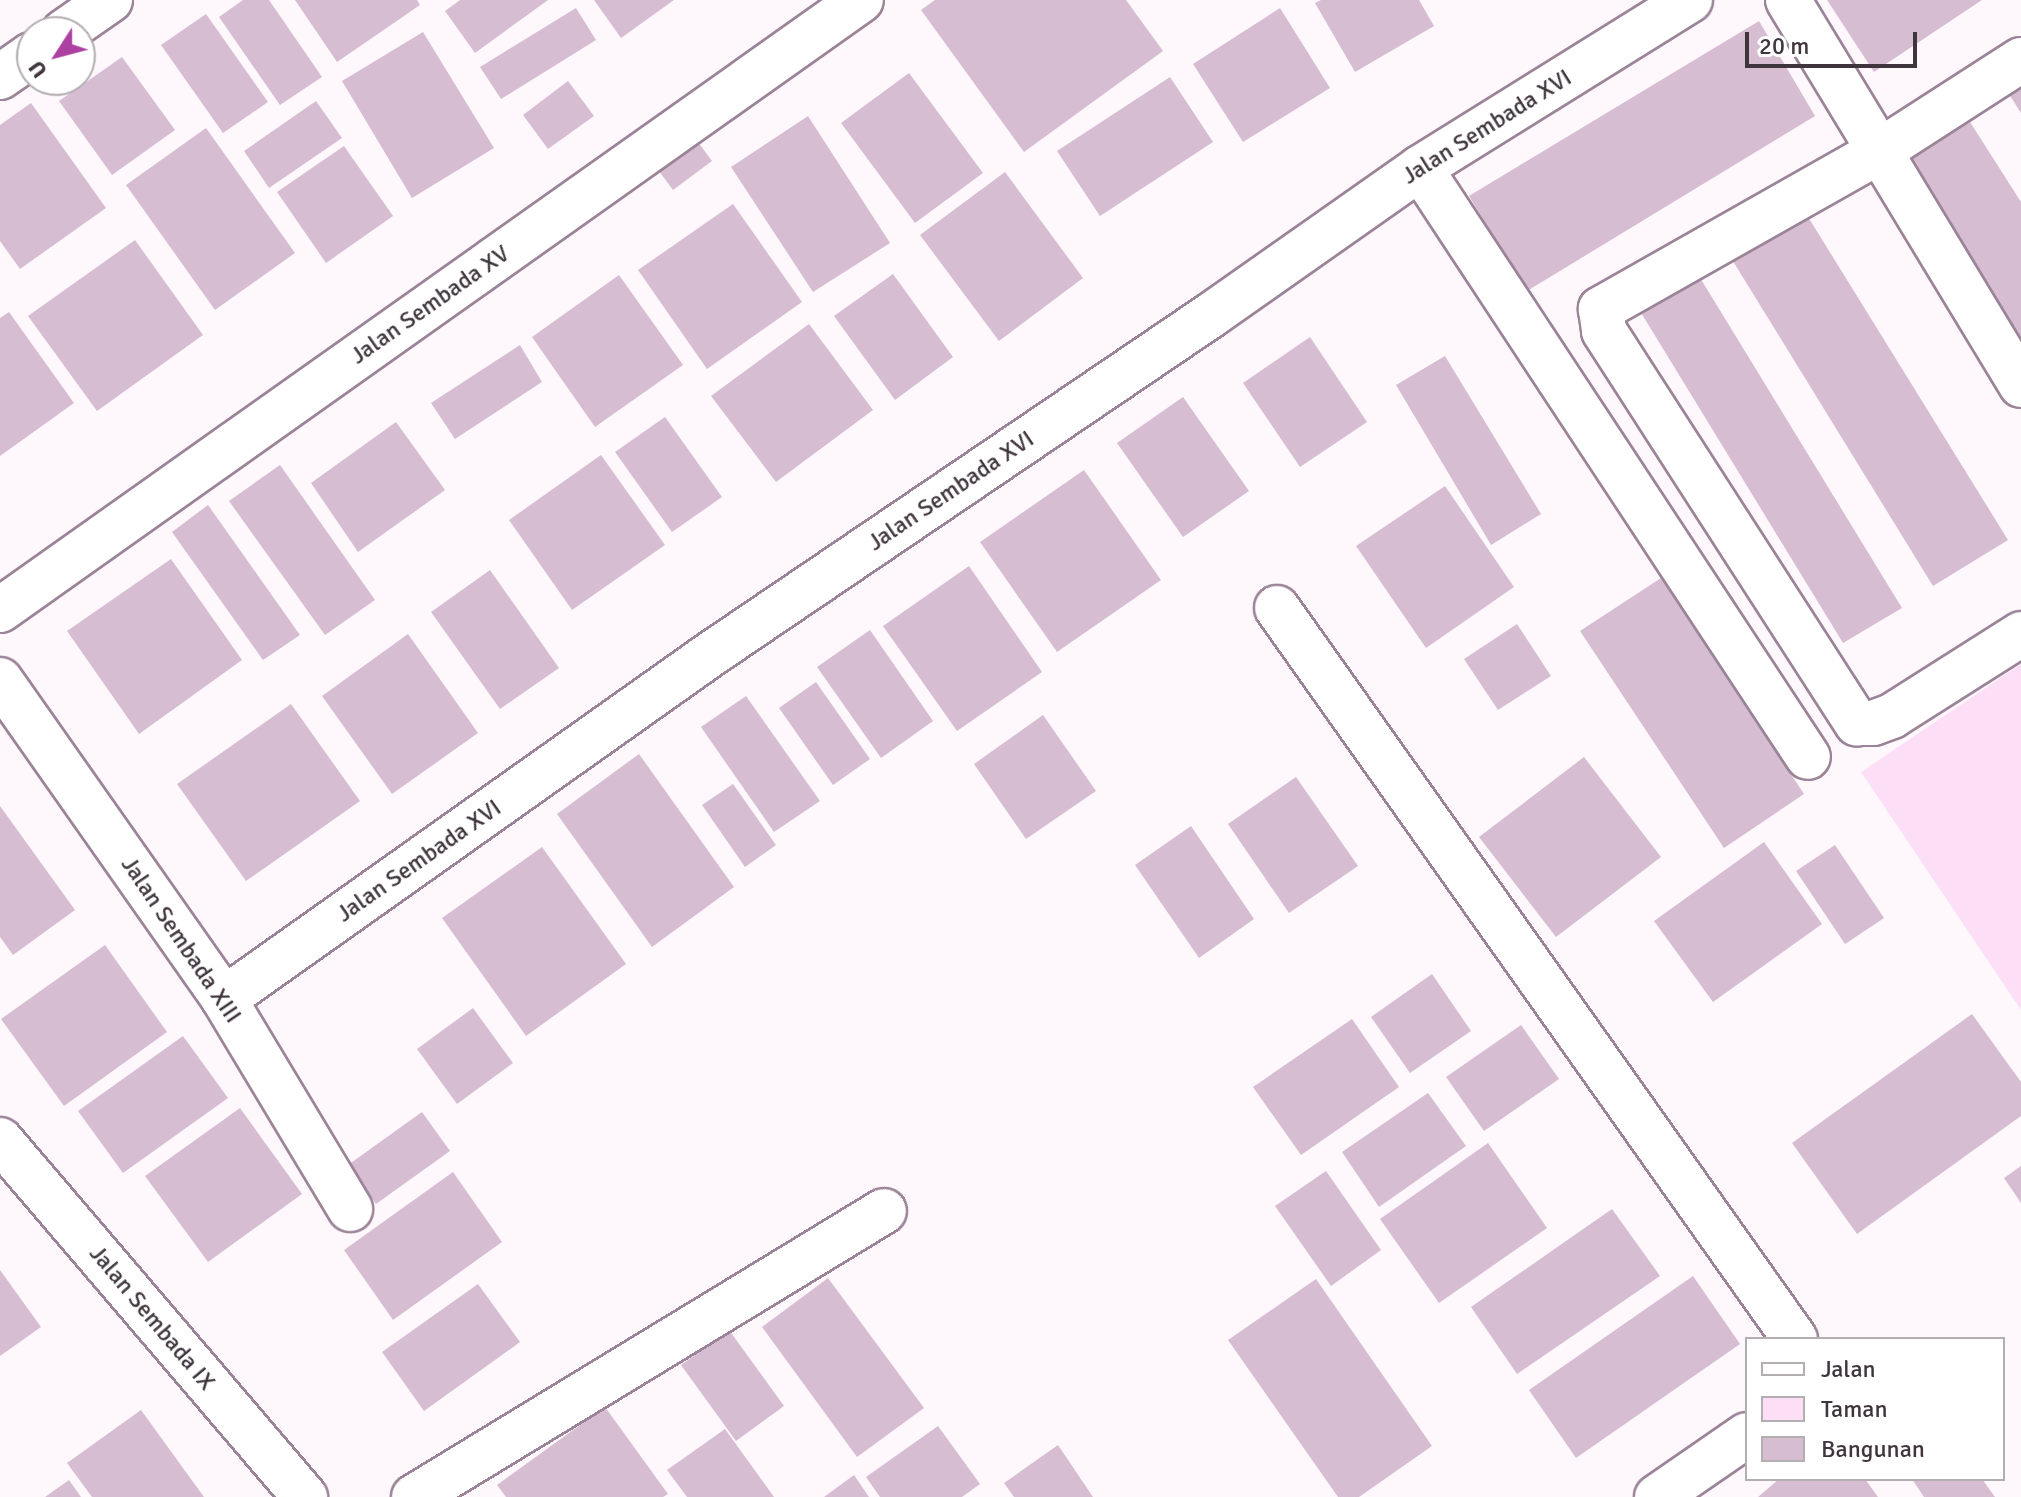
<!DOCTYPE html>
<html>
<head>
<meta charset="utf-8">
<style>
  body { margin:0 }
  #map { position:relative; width:2021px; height:1497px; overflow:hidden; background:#fef8fd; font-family:Signika,sans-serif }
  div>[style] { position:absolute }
  .green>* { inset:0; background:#fcdef7 }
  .building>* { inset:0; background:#d6bdd1 }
  .roads { filter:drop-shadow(2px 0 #9b8497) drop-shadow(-2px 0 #9b8497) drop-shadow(0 2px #9b8497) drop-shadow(0 -2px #9b8497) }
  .minor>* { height:44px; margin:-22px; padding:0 22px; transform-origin:22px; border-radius:22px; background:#fff }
  .tertiary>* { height:44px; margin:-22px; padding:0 22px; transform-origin:22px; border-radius:22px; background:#fff }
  span { translate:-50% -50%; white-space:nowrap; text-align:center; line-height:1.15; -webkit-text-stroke:8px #fff; paint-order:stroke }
  .street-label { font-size:24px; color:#3f353d }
  .legend { position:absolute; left:1745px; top:1337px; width:260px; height:144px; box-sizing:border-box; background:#fff; border:2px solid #b2aeb1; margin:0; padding:10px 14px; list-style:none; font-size:24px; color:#3f353d }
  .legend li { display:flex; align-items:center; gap:16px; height:40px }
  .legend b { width:40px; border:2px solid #b2aeb1 }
  .north { position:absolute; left:16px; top:16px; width:80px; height:80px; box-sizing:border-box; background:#fff; border:2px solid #b2aeb1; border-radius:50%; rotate:234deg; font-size:22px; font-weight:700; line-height:32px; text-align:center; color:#3f353d }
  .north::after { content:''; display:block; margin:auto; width:28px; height:36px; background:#ac41a1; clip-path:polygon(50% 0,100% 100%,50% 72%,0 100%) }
  .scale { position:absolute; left:1745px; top:32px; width:172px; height:36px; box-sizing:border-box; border:4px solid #3f353d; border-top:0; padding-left:10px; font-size:24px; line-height:28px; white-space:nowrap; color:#3f353d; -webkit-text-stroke:6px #fff; paint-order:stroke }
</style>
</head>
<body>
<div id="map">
  <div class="green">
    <div style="clip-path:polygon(2021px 664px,2021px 1010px,1861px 772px)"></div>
  </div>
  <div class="building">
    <div style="clip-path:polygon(243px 0,269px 0,322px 77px,280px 105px,219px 17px)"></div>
    <div style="clip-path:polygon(295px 0,417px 0,420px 5px,337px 62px)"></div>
    <div style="clip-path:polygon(460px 0,548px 0,475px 53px,445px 11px)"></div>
    <div style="clip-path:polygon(594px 0,674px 0,621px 38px)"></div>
    <div style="clip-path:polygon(935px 0,1126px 0,1163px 51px,1024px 152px,921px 10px)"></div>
    <div style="clip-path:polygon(1321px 0,1419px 0,1434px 26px,1355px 72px,1315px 3px)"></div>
    <div style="clip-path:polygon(1827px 0,1982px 0,1874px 72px)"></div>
    <div style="clip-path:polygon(576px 8px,596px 40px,501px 99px,480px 67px)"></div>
    <div style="clip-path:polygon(1280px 8px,1330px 88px,1243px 142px,1193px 64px)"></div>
    <div style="clip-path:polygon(206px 14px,268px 102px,223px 133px,161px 45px)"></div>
    <div style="clip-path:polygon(1759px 21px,1815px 116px,1527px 291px,1469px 196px)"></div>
    <div style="clip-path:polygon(423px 32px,494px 148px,412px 198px,342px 81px)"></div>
    <div style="clip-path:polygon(122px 57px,175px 130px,112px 175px,59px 101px)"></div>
    <div style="clip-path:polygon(2021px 71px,2021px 113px,2002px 83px)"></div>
    <div style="clip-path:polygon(909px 73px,983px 173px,915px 223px,841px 123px)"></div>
    <div style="clip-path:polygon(1170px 77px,1213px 142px,1100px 216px,1057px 151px)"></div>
    <div style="clip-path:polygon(568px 81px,594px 116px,548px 149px,523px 115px)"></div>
    <div style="clip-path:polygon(316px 101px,342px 138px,269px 188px,244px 151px)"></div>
    <div style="clip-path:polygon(31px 103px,106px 208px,20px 269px,0 241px,0 125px)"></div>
    <div style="clip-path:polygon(1963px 111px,2021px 202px,2021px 342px,1900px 151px)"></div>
    <div style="clip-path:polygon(808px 116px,890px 243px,813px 292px,731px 167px)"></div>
    <div style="clip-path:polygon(206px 128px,295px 253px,215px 310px,126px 185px)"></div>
    <div style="clip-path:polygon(692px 134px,712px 161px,673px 190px,653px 163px)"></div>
    <div style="clip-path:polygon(344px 146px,393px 216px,326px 263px,277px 192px)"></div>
    <div style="clip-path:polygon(1005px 172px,1083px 278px,999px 341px,920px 235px)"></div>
    <div style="clip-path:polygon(733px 204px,802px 302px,707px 369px,638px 270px)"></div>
    <div style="clip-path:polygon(1805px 212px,2008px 540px,1933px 586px,1731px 258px)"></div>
    <div style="clip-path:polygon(135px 240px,203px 335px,97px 411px,28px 316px)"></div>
    <div style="clip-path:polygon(1691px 263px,1902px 608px,1843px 643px,1632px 298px)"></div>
    <div style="clip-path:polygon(893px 274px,953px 357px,895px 400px,834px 316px)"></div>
    <div style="clip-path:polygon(619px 275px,683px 365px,595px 427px,532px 337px)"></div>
    <div style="clip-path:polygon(9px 312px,74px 403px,0 456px,0 318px)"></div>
    <div style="clip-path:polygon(809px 324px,873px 410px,776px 482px,711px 396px)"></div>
    <div style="clip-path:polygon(1310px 337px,1367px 422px,1300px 467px,1243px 383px)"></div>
    <div style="clip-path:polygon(520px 345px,542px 382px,455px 439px,431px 403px)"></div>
    <div style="clip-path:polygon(1445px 356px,1541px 514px,1491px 545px,1396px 385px)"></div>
    <div style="clip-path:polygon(1183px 397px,1249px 491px,1183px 537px,1117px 443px)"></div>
    <div style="clip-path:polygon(665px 417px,722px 497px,672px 532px,615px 452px)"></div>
    <div style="clip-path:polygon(396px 422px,445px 490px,358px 552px,311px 483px)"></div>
    <div style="clip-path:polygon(601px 455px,665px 545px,572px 610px,509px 520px)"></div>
    <div style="clip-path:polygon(280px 465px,375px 600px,325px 635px,229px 501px)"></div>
    <div style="clip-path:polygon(1084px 470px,1161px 580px,1057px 652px,980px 542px)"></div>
    <div style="clip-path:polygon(1445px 486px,1514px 587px,1426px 648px,1356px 546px)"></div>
    <div style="clip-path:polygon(208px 505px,300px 635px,263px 660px,172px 532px)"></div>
    <div style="clip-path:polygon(171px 559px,242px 660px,139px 734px,67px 631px)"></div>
    <div style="clip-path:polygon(969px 566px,1042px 672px,957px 731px,883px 626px)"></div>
    <div style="clip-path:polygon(490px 570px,559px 668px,500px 709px,431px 612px)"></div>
    <div style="clip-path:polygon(1661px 578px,1804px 794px,1724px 848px,1580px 631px)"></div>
    <div style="clip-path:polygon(1517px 624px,1551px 676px,1498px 710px,1464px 659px)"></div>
    <div style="clip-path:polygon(870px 630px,933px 721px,881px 758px,817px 667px)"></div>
    <div style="clip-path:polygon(408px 634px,478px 733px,392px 794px,322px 696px)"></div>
    <div style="clip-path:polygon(816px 682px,870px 759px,833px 785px,779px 708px)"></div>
    <div style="clip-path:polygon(746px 696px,820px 801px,774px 832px,701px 727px)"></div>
    <div style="clip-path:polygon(291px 704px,360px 801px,246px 881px,177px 784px)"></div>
    <div style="clip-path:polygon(1043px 715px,1096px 791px,1026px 839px,974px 764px)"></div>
    <div style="clip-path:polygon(639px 754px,734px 887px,652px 947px,557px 814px)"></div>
    <div style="clip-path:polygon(1584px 757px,1661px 857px,1556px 937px,1479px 837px)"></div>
    <div style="clip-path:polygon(1296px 777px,1358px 866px,1289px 913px,1228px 824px)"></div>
    <div style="clip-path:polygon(733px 784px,776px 845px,745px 867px,702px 805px)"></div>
    <div style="clip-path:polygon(0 806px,75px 910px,13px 955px,0 937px)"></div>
    <div style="clip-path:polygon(1191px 826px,1254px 919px,1199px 958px,1135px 865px)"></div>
    <div style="clip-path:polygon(1764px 842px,1822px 924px,1713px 1002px,1654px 921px)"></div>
    <div style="clip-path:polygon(1835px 845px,1884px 918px,1845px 944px,1796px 871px)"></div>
    <div style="clip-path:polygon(542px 847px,626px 964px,526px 1036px,442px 918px)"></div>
    <div style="clip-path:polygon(105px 945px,167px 1032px,64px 1106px,1px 1019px)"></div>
    <div style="clip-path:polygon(1432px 974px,1471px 1031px,1410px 1073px,1371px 1017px)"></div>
    <div style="clip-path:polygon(473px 1008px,513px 1063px,457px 1104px,417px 1049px)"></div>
    <div style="clip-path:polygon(1972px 1014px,2021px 1082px,2021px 1116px,1857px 1234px,1792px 1143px)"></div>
    <div style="clip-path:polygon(1352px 1019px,1399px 1087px,1301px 1155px,1253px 1087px)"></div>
    <div style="clip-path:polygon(1521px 1025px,1559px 1079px,1484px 1131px,1446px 1077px)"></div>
    <div style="clip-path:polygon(183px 1036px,228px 1098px,123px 1173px,78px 1111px)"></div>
    <div style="clip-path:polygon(1428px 1093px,1466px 1146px,1379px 1207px,1342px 1152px)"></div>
    <div style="clip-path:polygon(240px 1108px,302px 1194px,208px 1262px,145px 1176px)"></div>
    <div style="clip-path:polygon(422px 1112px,450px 1151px,376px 1204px,348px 1165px)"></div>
    <div style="clip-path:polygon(1488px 1143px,1547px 1228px,1439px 1303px,1380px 1219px)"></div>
    <div style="clip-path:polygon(2021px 1166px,2021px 1203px,2004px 1178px)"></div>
    <div style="clip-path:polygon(1326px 1171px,1381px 1250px,1331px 1286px,1275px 1206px)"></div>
    <div style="clip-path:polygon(453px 1172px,502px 1242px,393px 1320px,344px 1250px)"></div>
    <div style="clip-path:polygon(1612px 1209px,1660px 1276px,1517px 1374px,1471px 1307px)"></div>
    <div style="clip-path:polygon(0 1270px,41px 1327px,0 1356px)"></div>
    <div style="clip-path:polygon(1693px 1276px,1740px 1344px,1576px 1458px,1529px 1390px)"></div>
    <div style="clip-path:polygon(828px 1278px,924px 1408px,857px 1457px,762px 1327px)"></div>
    <div style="clip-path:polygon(1316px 1279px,1432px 1446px,1359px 1497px,1338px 1497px,1228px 1340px)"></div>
    <div style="clip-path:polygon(478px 1284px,520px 1342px,424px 1411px,382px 1352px)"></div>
    <div style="clip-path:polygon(729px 1330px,784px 1406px,736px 1441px,681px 1365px)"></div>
    <div style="clip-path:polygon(605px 1407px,668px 1494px,663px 1497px,506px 1497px,497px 1485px)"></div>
    <div style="clip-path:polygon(141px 1410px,204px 1497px,92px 1497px,67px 1463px)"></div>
    <div style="clip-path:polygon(938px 1426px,980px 1484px,962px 1497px,880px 1497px,866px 1477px)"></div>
    <div style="clip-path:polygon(725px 1429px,774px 1497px,687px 1497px,667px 1470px)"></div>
    <div style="clip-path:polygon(1058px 1445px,1093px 1497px,1014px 1497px,1004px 1483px)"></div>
    <div style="clip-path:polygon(854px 1475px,869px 1497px,824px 1497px)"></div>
    <div style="clip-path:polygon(1779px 1479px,1865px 1479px,1878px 1497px,1758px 1497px)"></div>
    <div style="clip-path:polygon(1912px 1479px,1982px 1479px,1995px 1497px,1924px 1497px)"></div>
    <div style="clip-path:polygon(69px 1480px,81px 1497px,45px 1497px)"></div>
  </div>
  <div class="roads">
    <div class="minor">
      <div style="left:1788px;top:0;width:450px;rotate:58.8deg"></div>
      <div style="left:64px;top:32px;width:56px;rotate:-34.8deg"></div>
      <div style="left:2021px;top:60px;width:168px;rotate:147.2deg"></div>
      <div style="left:1880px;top:151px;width:321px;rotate:150.5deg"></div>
      <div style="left:1601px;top:309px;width:22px;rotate:82deg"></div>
      <div style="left:1604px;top:331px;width:467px;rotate:57.2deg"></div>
      <div style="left:1857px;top:723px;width:16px"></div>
      <div style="left:1873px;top:723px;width:20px;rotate:-20deg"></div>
      <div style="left:1892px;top:716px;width:153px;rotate:-32.4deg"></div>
      <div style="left:0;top:77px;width:39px;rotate:-35deg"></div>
      <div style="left:1420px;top:168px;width:705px;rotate:56.63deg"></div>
      <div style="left:1277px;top:608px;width:896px;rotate:54.68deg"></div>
      <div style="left:0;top:610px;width:1055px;rotate:-35.32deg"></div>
      <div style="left:0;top:680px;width:390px;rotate:54.9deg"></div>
      <div style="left:224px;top:999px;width:245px;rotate:59deg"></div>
      <div style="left:224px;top:999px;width:593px;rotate:-35.32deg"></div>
      <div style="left:708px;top:656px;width:608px;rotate:-34.13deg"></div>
      <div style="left:1211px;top:315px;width:256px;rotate:-35.1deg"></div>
      <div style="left:1420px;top:168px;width:318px;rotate:-31.9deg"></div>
      <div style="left:414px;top:1497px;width:550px;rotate:-31.32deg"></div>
      <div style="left:1657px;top:1497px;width:109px;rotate:-34.6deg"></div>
    </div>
    <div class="tertiary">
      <div style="left:0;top:1140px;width:470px;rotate:49.5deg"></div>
    </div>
  </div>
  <div class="street-label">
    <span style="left:1487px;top:127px;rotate:-32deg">Jalan Sembada XVI</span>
    <span style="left:430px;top:305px;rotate:-35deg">Jalan Sembada XV</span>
    <span style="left:951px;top:491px;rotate:-34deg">Jalan Sembada XVI</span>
    <span style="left:419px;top:861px;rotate:-35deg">Jalan Sembada XVI</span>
    <span style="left:181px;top:940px;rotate:56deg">Jalan Sembada XIII</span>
    <span style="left:152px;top:1318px;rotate:50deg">Jalan Sembada IX</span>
  </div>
  <ul class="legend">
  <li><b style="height:10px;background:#fff"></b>Jalan</li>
  <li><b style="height:22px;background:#fcdef7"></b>Taman</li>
  <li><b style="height:22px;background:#d6bdd1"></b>Bangunan</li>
  </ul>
  <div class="north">U</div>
  <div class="scale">20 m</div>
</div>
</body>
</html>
